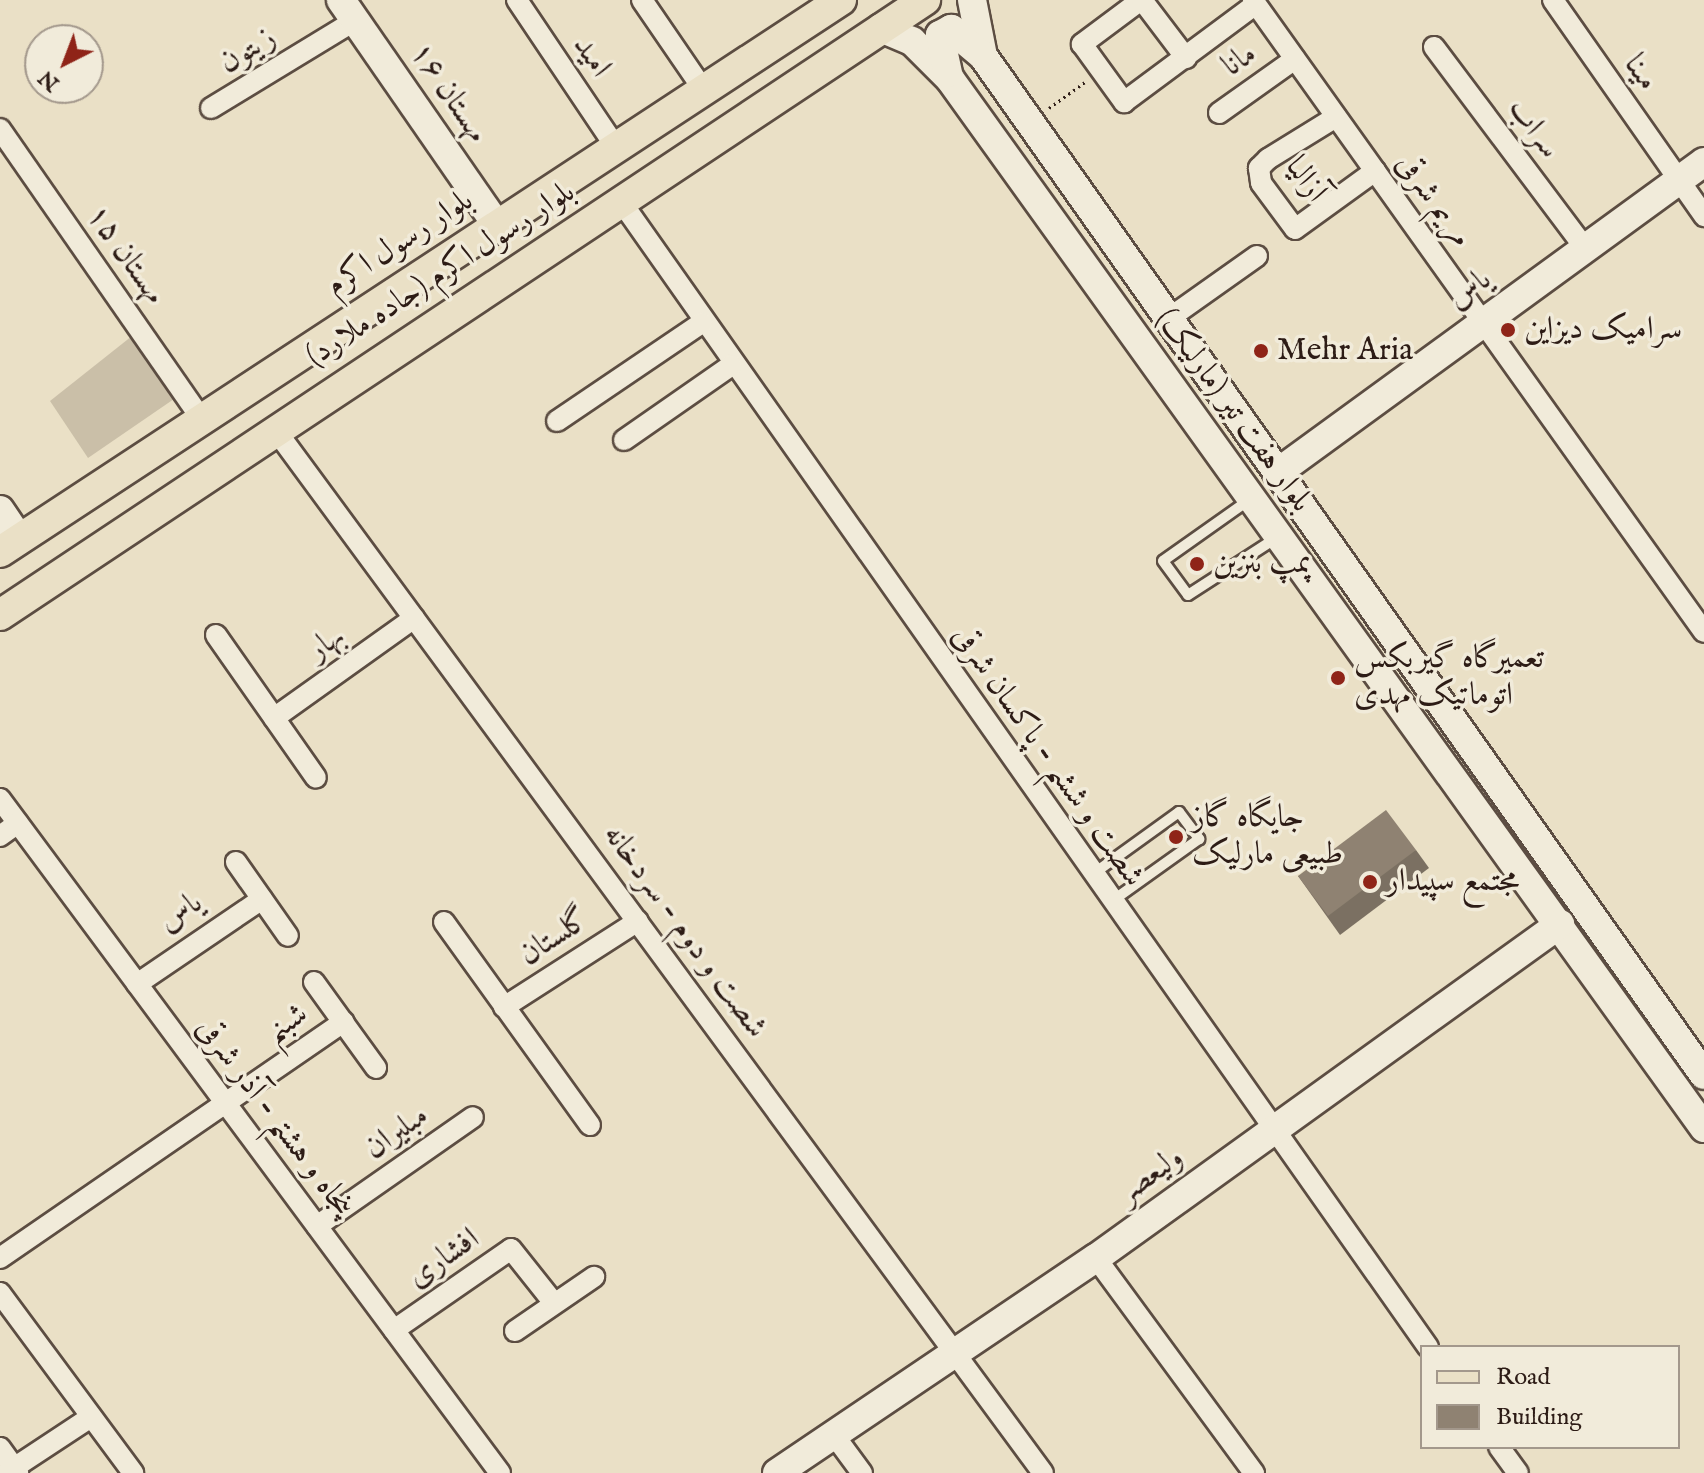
<!DOCTYPE html>
<html>
<head>
<meta charset="utf-8">
<style>
  body { margin:0 }
  #map { position:relative; width:1704px; height:1473px; overflow:hidden; background:#eae0c6; font-family:"IM FELL English",Amiri,serif }
  div>[style] { position:absolute }
  .green>* { inset:0; background:#cabfa8 }
  .path>* { height:3px; margin-top:-1.5px; transform-origin:0; background:repeating-linear-gradient(90deg,#2d1c16 0 2px,transparent 0 6px) }
  .roads { filter:drop-shadow(2px 0 #5c4d42) drop-shadow(-2px 0 #5c4d42) drop-shadow(0 2px #5c4d42) drop-shadow(0 -2px #5c4d42) }
  .lane>* { height:10px; margin:-5px; padding:0 5px; transform-origin:5px; border-radius:5px; background:#f1ebda }
  .street>* { height:20px; margin:-10px; padding:0 10px; transform-origin:10px; border-radius:10px; background:#f1ebda }
  .secondary>* { height:28px; margin:-14px; padding:0 14px; transform-origin:14px; border-radius:14px; background:#f1ebda }
  .primary>* { height:30px; margin:-15px; padding:0 15px; transform-origin:15px; border-radius:15px; background:#eae0c6 }
  .wall>* { inset:0; background:#7b7062 }
  .building>* { inset:0; background:#8f8272 }
  .dots>* { width:22px; height:22px; translate:-50% -50%; box-sizing:border-box; border:4px solid #f1ebda; border-radius:50% }
  span { translate:-50% -50%; white-space:nowrap; text-align:center; line-height:1.15; -webkit-text-stroke:7px #f1ebda; paint-order:stroke }
  .street-label { font-size:32px; color:#2d1c16 }
  .poi-label { font-size:32px; color:#2d1c16 }
  .left { translate:0 -50%; text-align:left }
  .legend { position:absolute; left:1420px; top:1345px; width:260px; height:104px; box-sizing:border-box; background:#f1ebda; border:2px solid #a3988c; margin:0; padding:10px 14px; list-style:none; font-size:24px; color:#2d1c16 }
  .legend li { display:flex; align-items:center; gap:16px; height:40px }
  .legend b { width:40px; border:2px solid #a3988c }
  .north { position:absolute; left:24px; top:24px; width:80px; height:80px; box-sizing:border-box; background:#f1ebda; border:2px solid #a3988c; border-radius:50%; rotate:222deg; font-size:22px; font-weight:700; line-height:32px; text-align:center; color:#2d1c16 }
  .north::after { content:''; display:block; margin:auto; width:28px; height:36px; background:#8f2418; clip-path:polygon(50% 0,100% 100%,50% 72%,0 100%) }
</style>
</head>
<body>
<div id="map">
  <div class="green">
    <div style="clip-path:polygon(132px 336px,174px 399px,88px 458px,50px 401px)"></div>
  </div>
  <div class="path">
    <div style="left:1049px;top:108px;width:44px;rotate:-35.8deg"></div>
  </div>
  <div class="roads">
    <div class="lane">
      <div style="left:1249px;top:500px;width:105px;rotate:144.7deg"></div>
      <div style="left:1163px;top:561px;width:42px;rotate:53.7deg"></div>
      <div style="left:1188px;top:595px;width:105px;rotate:-32.9deg"></div>
      <div style="left:1093px;top:874px;width:106px;rotate:-35.8deg"></div>
      <div style="left:1179px;top:812px;width:34px;rotate:53deg"></div>
      <div style="left:1199px;top:839px;width:107px;rotate:144.5deg"></div>
    </div>
    <div class="street">
      <div style="left:517px;top:0;width:176px;rotate:56.1deg"></div>
      <div style="left:642px;top:0;width:108px;rotate:55.6deg"></div>
      <div style="left:1141px;top:0;width:74px;rotate:143.3deg"></div>
      <div style="left:1082px;top:44px;width:72px;rotate:54.1deg"></div>
      <div style="left:1124px;top:102px;width:164px;rotate:-36.6deg"></div>
      <div style="left:1142px;top:0;width:73px;rotate:52.8deg"></div>
      <div style="left:1253px;top:0;width:776px;rotate:54.49deg"></div>
      <div style="left:1553px;top:0;width:264px;rotate:55deg"></div>
      <div style="left:1434px;top:47px;width:251px;rotate:53.1deg"></div>
      <div style="left:211px;top:108px;width:170px;rotate:-31.3deg"></div>
      <div style="left:1219px;top:113px;width:93px;rotate:-35.4deg"></div>
      <div style="left:1336px;top:117px;width:80px;rotate:148.3deg"></div>
      <div style="left:1268px;top:159px;width:13px;rotate:135deg"></div>
      <div style="left:1259px;top:168px;width:15px;rotate:82deg"></div>
      <div style="left:1261px;top:183px;width:57px;rotate:53.5deg"></div>
      <div style="left:1295px;top:229px;width:99px;rotate:-35.9deg"></div>
      <div style="left:0;top:129px;width:351px;rotate:55.2deg"></div>
      <div style="left:620px;top:200px;width:1403px;rotate:54.84deg"></div>
      <div style="left:1168px;top:319px;width:109px;rotate:-35.3deg"></div>
      <div style="left:557px;top:421px;width:175px;rotate:-34.1deg"></div>
      <div style="left:274px;top:428px;width:1297px;rotate:53.65deg"></div>
      <div style="left:624px;top:440px;width:131px;rotate:-34.8deg"></div>
      <div style="left:216px;top:635px;width:174px;rotate:55deg"></div>
      <div style="left:274px;top:718px;width:172px;rotate:-35.5deg"></div>
      <div style="left:0;top:799px;width:839px;rotate:53.43deg"></div>
      <div style="left:0;top:836px;width:22px;rotate:-36deg"></div>
      <div style="left:236px;top:862px;width:90px;rotate:54.9deg"></div>
      <div style="left:444px;top:922px;width:250px;rotate:54.3deg"></div>
      <div style="left:314px;top:982px;width:106px;rotate:54.2deg"></div>
      <div style="left:137px;top:984px;width:151px;rotate:-34.2deg"></div>
      <div style="left:504px;top:1007px;width:159px;rotate:-32.7deg"></div>
      <div style="left:317px;top:1226px;width:190px;rotate:-34.9deg"></div>
      <div style="left:0;top:1258px;width:417px;rotate:-34.5deg"></div>
      <div style="left:1096px;top:1258px;width:267px;rotate:53.7deg"></div>
      <div style="left:0;top:1293px;width:224px;rotate:53.5deg"></div>
      <div style="left:394px;top:1330px;width:142px;rotate:-34.7deg"></div>
      <div style="left:511px;top:1249px;width:69px;rotate:51.5deg"></div>
      <div style="left:515px;top:1331px;width:96px;rotate:-34.4deg"></div>
      <div style="left:834px;top:1435px;width:47px;rotate:53.6deg"></div>
      <div style="left:1499px;top:1447px;width:32px;rotate:54deg"></div>
      <div style="left:0;top:1448px;width:31px;rotate:54deg"></div>
      <div style="left:6px;top:1473px;width:102px;rotate:-33.4deg"></div>
    </div>
    <div class="secondary">
      <div style="left:341px;top:0;width:274px;rotate:55.3deg"></div>
      <div style="left:972px;top:0;width:57px;rotate:78.9deg"></div>
      <div style="left:983px;top:56px;width:1248px;rotate:54.72deg"></div>
      <div style="left:881px;top:28px;width:34px;rotate:23deg"></div>
      <div style="left:912px;top:41px;width:54px;rotate:45deg"></div>
      <div style="left:950px;top:79px;width:1292px;rotate:54.29deg"></div>
      <div style="left:948px;top:73px;width:39px;rotate:-102deg"></div>
      <div style="left:940px;top:35px;width:13px;rotate:-29deg"></div>
      <div style="left:951px;top:29px;width:42px;rotate:40.2deg"></div>
      <div style="left:1277px;top:473px;width:528px;rotate:-36.07deg"></div>
      <div style="left:0;top:510px;width:34px;rotate:56deg"></div>
      <div style="left:777px;top:1473px;width:385px;rotate:-34deg"></div>
      <div style="left:1096px;top:1258px;width:572px;rotate:-35.75deg"></div>
    </div>
    <div class="primary">
      <div style="left:0;top:552px;width:1006px;rotate:-33.28deg"></div>
      <div style="left:0;top:615px;width:1111px;rotate:-33.62deg"></div>
    </div>
  </div>
  <div class="wall">
    <div style="clip-path:polygon(1416px 850px,1429px 868px,1340px 935px,1298px 876px)"></div>
  </div>
  <div class="building">
    <div style="clip-path:polygon(1386px 810px,1416px 850px,1328px 916px,1298px 876px)"></div>
  </div>
  <div class="dots">
    <div style="left:1508px;top:330px;background:#8f2418"></div>
    <div style="left:1261px;top:351px;background:#8f2418"></div>
    <div style="left:1197px;top:564px;background:#8f2418"></div>
    <div style="left:1338px;top:678px;background:#8f2418"></div>
    <div style="left:1176px;top:837px;background:#8f2418"></div>
    <div style="left:1370px;top:882px;background:#8f2418"></div>
  </div>
  <div class="street-label">
    <span style="left:248px;top:51px;rotate:-31deg">زیتون</span>
    <span style="left:591px;top:57px;rotate:56deg">امید</span>
    <span style="left:1240px;top:61px;rotate:-35deg">مانا</span>
    <span style="left:1640px;top:73px;rotate:55deg">مینا</span>
    <span style="left:448px;top:93px;rotate:56deg">مهستان ۱۶</span>
    <span style="left:1533px;top:129px;rotate:53deg">سراب</span>
    <span style="left:1305px;top:180px;rotate:54deg">آزالیا</span>
    <span style="left:1433px;top:201px;rotate:54deg">مریم شرقی</span>
    <span style="left:400px;top:244px;rotate:-33deg">بلوار رسول اکرم</span>
    <span style="left:125px;top:255px;rotate:55deg">مهستان ۱۵</span>
    <span style="left:441px;top:275px;rotate:-33deg">بلوار رسول اکرم (جاده ملارد)</span>
    <span style="left:1470px;top:290px;rotate:-36deg">یاس</span>
    <span style="left:1233px;top:411px;rotate:54deg">بلوار هفت تیر (مارلیک)</span>
    <span style="left:327px;top:644px;rotate:-35deg">بهار</span>
    <span style="left:1047px;top:757px;rotate:55deg">شصت و ششم - پاکسان شرقی</span>
    <span style="left:181px;top:913px;rotate:-34deg">یاس</span>
    <span style="left:684px;top:932px;rotate:54deg">شصت و دوم - سردخانه</span>
    <span style="left:555px;top:938px;rotate:-33deg">گلستان</span>
    <span style="left:287px;top:1024px;rotate:-34deg">شبنم</span>
    <span style="left:274px;top:1118px;rotate:53deg">پنجاه و هشتم - آذر شرقی</span>
    <span style="left:397px;top:1133px;rotate:-35deg">مبلیران</span>
    <span style="left:1151px;top:1176px;rotate:-36deg">ولیعصر</span>
    <span style="left:444px;top:1259px;rotate:-35deg">افشاری</span>
  </div>
  <div class="poi-label">
    <span class="left" style="left:1524px;top:330px">سرامیک دیزاین</span>
    <span class="left" style="left:1277px;top:351px">Mehr Aria</span>
    <span class="left" style="left:1213px;top:564px">پمپ بنزین</span>
    <span class="left" style="left:1354px;top:678px">تعمیرگاه گیربکس<br>اتوماتیک مهدی</span>
    <span class="left" style="left:1192px;top:837px">جایگاه گاز<br>طبیعی مارلیک</span>
    <span class="left" style="left:1386px;top:882px">مجتمع سپیدار</span>
  </div>
  <ul class="legend">
  <li><b style="height:10px;background:#eae0c6"></b>Road</li>
  <li><b style="height:22px;background:#8f8272"></b>Building</li>
  </ul>
  <div class="north">N</div>
</div>
</body>
</html>
